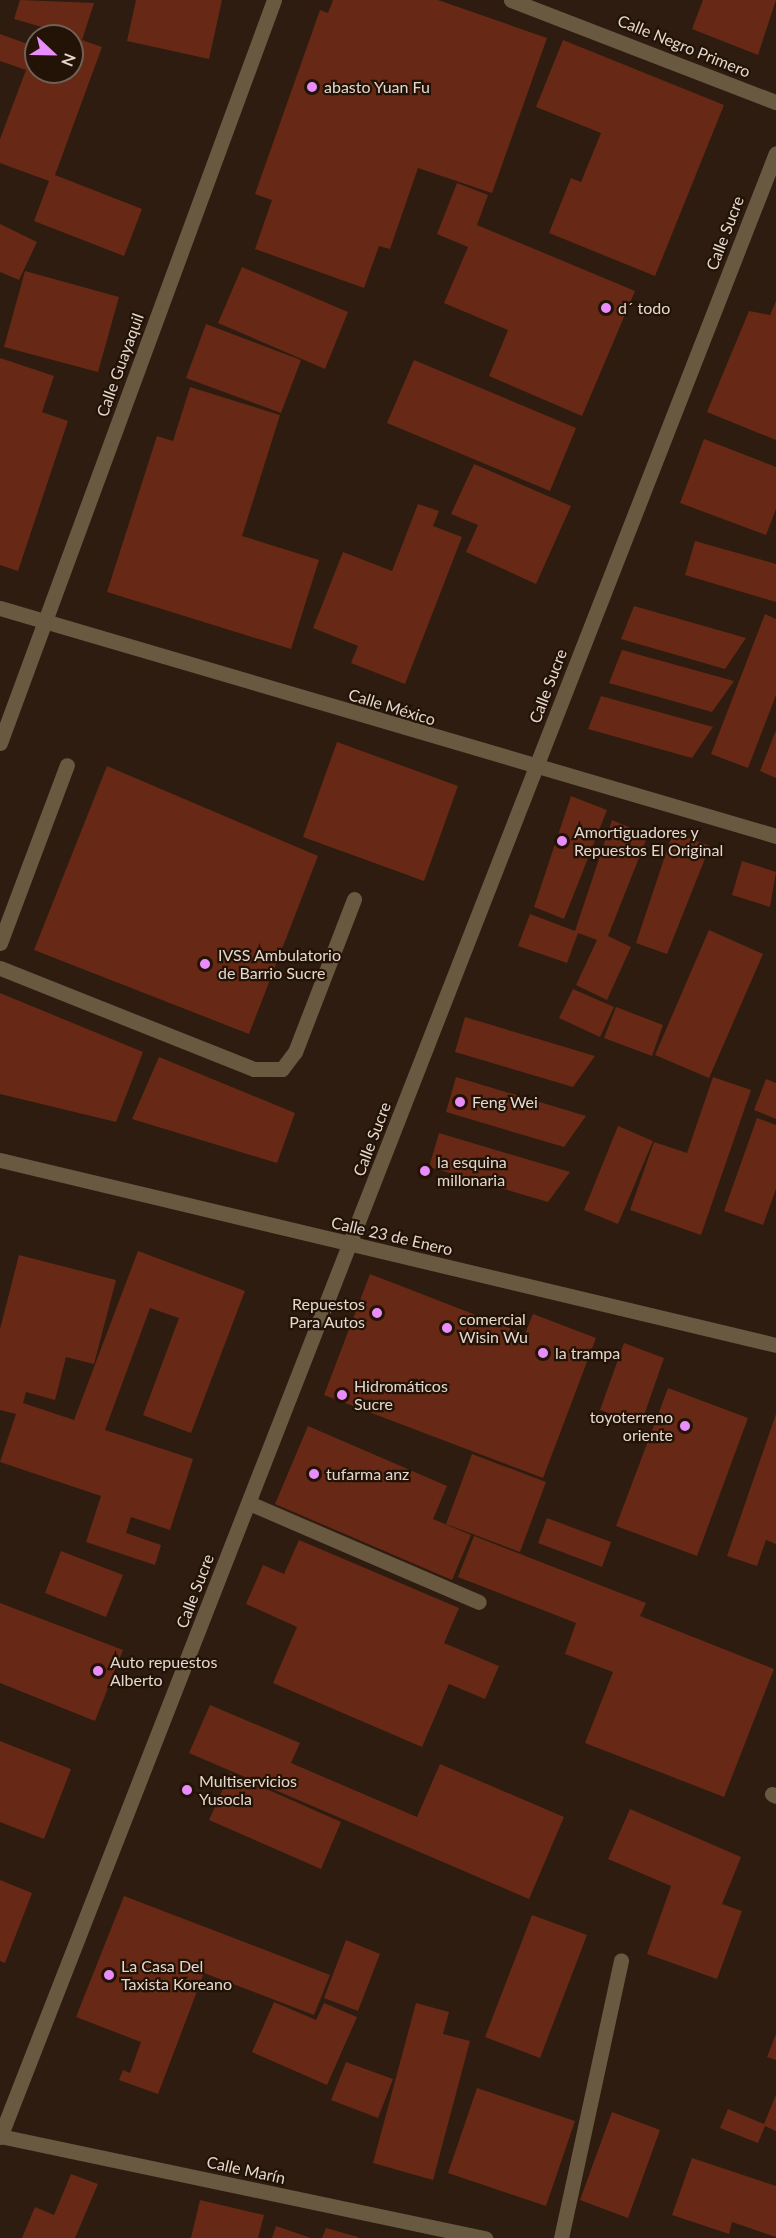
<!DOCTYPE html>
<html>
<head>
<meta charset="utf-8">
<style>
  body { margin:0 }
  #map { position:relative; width:776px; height:2238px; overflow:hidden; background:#2d1c0f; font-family:Lato,sans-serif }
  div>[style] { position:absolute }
  .building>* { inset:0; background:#672915 }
  .service>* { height:15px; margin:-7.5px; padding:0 7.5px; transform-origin:7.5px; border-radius:7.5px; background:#695940 }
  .minor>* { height:15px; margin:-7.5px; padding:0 7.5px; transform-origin:7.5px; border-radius:7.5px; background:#695940 }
  .tertiary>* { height:15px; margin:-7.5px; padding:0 7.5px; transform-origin:7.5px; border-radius:7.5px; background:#695940 }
  .dots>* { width:16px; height:16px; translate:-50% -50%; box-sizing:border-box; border:3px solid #231306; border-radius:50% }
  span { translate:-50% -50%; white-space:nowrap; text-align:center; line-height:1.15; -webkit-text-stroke:4.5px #231306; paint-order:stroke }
  .street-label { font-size:16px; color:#e3d7cf }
  .poi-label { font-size:16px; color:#e3d7cf }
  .left { translate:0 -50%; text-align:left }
  .right { translate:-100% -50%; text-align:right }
  .north { position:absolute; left:24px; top:24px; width:60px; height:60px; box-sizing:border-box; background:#231306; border:2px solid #706156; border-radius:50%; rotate:112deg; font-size:16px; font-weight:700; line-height:24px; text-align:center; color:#e3d7cf }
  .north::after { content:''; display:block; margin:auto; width:21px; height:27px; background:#ea8dfc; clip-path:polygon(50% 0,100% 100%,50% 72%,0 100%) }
</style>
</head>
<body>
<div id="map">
  <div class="building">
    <div style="clip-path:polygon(20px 0,94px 3px,82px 40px,102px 47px,55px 175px,142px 209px,124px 256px,34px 221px,49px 181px,0 163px,0 139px,26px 70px,0 61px,0 34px,36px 47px,36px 72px,72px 72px,72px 36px,38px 36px,42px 27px,14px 19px)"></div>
    <div style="clip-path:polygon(136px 0,222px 0,209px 59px,127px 41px)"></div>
    <div style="clip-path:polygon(333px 0,438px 0,547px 38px,492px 193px,418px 168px,390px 249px,379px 246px,364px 288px,255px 249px,272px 200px,255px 194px,320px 10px,328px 13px)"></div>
    <div style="clip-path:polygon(703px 0,776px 0,758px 55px,692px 29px)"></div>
    <div style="clip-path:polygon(563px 40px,724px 105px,655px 276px,549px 233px,571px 178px,581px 182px,601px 133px,536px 107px)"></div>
    <div style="clip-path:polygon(457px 183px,488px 195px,477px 225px,635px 291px,582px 416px,489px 376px,508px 330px,444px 303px,468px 247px,437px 234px)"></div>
    <div style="clip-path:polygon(0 224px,37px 242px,19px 280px,0 272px)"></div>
    <div style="clip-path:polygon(242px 267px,348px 312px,325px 369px,218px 323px)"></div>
    <div style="clip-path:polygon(25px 271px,119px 297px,98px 372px,4px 347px)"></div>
    <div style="clip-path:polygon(776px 301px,776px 440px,707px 412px,749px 311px,770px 315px)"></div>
    <div style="clip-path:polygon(206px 324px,301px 360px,281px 413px,186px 378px)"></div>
    <div style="clip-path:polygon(0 358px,54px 376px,42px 412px,68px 421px,18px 571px,0 565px)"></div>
    <div style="clip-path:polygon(414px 360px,576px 428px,550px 491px,387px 423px)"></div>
    <div style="clip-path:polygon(190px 387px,280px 415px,242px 536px,319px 560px,291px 649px,107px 592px,157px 436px,173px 441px)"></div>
    <div style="clip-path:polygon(704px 439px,776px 467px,776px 509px,766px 535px,680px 503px)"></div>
    <div style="clip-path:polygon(474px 464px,571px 506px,536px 584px,466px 552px,478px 525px,451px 514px)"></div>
    <div style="clip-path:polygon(418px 504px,439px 511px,433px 526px,462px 537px,405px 684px,351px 663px,358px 646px,313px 628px,343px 552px,392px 571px)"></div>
    <div style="clip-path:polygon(695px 541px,776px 564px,776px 602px,685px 575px)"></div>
    <div style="clip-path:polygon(634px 606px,746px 638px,725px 669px,621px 639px)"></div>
    <div style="clip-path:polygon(765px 614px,776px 619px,776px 695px,748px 768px,711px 754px)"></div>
    <div style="clip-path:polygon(622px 650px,734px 681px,712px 712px,609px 683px)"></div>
    <div style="clip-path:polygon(601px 696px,713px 727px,692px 758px,588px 729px)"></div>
    <div style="clip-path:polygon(776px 730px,776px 778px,760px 771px)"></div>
    <div style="clip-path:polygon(337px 742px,458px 786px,424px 881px,303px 837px)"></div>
    <div style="clip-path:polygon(107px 766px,318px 856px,249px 1034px,34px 950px)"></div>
    <div style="clip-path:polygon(571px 796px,607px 810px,564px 919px,534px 907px)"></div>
    <div style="clip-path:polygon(612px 820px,648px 835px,608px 936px,631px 947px,607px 1000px,576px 985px,597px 940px,578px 933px,567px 963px,518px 946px,530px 914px,575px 931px)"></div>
    <div style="clip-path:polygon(673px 832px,710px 846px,667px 954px,636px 943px)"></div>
    <div style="clip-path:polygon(742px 861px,776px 872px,770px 907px,732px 895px)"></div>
    <div style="clip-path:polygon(709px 930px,763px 954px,709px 1078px,655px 1055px)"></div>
    <div style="clip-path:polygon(573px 989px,614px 1007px,600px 1037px,559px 1018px)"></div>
    <div style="clip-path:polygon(0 993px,143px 1052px,116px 1122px,0 1094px)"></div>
    <div style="clip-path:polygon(616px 1007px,663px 1025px,652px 1056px,604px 1038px)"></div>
    <div style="clip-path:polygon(465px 1017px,595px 1056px,573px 1087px,455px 1052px)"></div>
    <div style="clip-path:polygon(159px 1057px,295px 1113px,277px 1163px,132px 1119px)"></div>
    <div style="clip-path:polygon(456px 1077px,586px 1116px,564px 1147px,446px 1112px)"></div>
    <div style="clip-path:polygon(713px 1077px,751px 1090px,701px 1235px,630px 1210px,654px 1142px,687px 1153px)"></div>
    <div style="clip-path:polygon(766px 1079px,776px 1083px,776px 1119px,754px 1110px)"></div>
    <div style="clip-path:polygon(757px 1118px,776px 1125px,776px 1189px,763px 1225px,724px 1211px)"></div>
    <div style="clip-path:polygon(618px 1126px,653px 1141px,618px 1224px,584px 1210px)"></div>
    <div style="clip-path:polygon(439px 1133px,570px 1172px,548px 1202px,429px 1167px)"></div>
    <div style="clip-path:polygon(138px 1251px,245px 1291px,191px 1433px,143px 1415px,179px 1318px,150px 1308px,105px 1430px,193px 1459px,170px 1530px,131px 1517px,126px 1533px,161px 1545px,155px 1565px,86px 1542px,101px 1496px,0 1462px,16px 1414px,0 1410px,0 1329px,19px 1255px,116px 1280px,94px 1364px,66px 1357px,55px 1400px,26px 1392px,23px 1403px,74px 1420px)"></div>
    <div style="clip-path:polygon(370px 1274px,525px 1334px,533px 1314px,596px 1338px,543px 1478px,324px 1395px)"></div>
    <div style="clip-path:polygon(624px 1343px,664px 1358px,641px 1424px,600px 1410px)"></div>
    <div style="clip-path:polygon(668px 1388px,748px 1418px,697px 1556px,616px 1526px)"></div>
    <div style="clip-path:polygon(776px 1414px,776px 1544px,766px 1540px,757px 1566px,727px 1556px)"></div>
    <div style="clip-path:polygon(308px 1426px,447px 1486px,433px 1519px,471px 1535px,452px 1580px,275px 1504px)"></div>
    <div style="clip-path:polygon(472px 1454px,546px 1482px,520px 1552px,446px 1524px)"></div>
    <div style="clip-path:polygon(547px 1518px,611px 1542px,602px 1567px,538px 1543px)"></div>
    <div style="clip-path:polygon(474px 1536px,646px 1603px,640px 1616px,774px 1669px,724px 1797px,585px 1743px,613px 1672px,565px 1654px,576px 1623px,458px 1577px)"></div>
    <div style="clip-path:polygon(299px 1540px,459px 1608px,444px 1643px,499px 1666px,485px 1699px,449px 1684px,422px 1747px,273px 1683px,297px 1627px,246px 1604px,263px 1565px,284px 1574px)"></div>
    <div style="clip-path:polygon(61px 1551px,123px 1575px,106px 1617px,45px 1593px)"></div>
    <div style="clip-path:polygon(0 1603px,123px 1650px,95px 1721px,0 1683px)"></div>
    <div style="clip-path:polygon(210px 1705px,300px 1743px,291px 1763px,417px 1817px,440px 1764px,564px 1817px,529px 1899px,189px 1753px)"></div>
    <div style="clip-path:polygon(0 1741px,71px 1769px,44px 1839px,0 1822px)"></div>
    <div style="clip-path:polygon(230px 1773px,341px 1822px,321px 1869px,209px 1820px)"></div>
    <div style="clip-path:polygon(630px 1809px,741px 1857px,722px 1904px,742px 1911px,717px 1979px,647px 1954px,671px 1886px,608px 1859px)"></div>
    <div style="clip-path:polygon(0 1880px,32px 1893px,5px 1963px,0 1961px)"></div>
    <div style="clip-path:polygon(124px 1896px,330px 1975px,314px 2015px,204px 1973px,158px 2094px,119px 2080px,123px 2070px,130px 2073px,141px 2042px,76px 2017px)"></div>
    <div style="clip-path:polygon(532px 1915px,587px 1935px,540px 2058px,485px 2037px)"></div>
    <div style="clip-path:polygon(346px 1940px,380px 1954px,358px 2011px,324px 1998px)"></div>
    <div style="clip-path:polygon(274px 2002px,316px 2020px,324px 2003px,357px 2017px,327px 2085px,252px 2052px)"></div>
    <div style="clip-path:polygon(416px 2003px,449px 2012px,443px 2034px,470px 2041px,433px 2180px,373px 2163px)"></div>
    <div style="clip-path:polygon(776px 2034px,776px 2060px,767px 2057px)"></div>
    <div style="clip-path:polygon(346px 2062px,393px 2079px,378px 2118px,331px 2100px)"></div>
    <div style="clip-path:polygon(477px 2088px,575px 2121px,546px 2206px,448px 2173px)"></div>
    <div style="clip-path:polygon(776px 2095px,776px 2131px,765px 2126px,758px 2143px,720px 2128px,728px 2109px,764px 2124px)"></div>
    <div style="clip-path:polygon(612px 2112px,660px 2130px,628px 2218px,580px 2200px)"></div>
    <div style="clip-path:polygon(692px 2158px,776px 2186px,776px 2237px,732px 2222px,729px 2234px,672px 2215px)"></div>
    <div style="clip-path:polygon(71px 2174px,98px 2184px,75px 2238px,22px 2238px,35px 2207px,54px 2215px)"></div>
    <div style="clip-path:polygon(200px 2200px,264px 2215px,258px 2238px,191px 2238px)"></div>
    <div style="clip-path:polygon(276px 2226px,311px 2238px,272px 2238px)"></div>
    <div style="clip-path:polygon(326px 2228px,358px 2237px,358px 2238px,322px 2238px)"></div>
  </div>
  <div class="service">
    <div style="left:0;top:943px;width:190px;rotate:-69.4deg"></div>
    <div style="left:0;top:968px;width:273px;rotate:21.7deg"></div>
    <div style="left:254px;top:1069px;width:28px"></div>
    <div style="left:282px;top:1069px;width:21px;rotate:-53deg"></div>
    <div style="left:295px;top:1052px;width:164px;rotate:-68.9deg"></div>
    <div style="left:249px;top:1503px;width:250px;rotate:23.3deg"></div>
    <div style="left:772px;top:1794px;width:4px;rotate:27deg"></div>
  </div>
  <div class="minor">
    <div style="left:511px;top:0;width:284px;rotate:21.1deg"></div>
    <div style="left:0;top:608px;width:809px;rotate:16.37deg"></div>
    <div style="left:0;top:743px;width:792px;rotate:-69.76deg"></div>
    <div style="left:0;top:1160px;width:798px;rotate:13.41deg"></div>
    <div style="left:0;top:2136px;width:496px;rotate:11.9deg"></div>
    <div style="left:561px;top:2238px;width:284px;rotate:-77.8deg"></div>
  </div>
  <div class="tertiary">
    <div style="left:0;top:2137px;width:2130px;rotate:-68.64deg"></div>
  </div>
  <div class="dots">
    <div style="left:312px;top:87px;background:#ea8dfc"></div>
    <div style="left:606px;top:308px;background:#ea8dfc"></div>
    <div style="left:562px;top:841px;background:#ea8dfc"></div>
    <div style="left:205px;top:964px;background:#ea8dfc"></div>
    <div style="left:460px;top:1102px;background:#ea8dfc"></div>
    <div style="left:425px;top:1171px;background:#ea8dfc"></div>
    <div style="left:377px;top:1313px;background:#ea8dfc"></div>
    <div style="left:447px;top:1328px;background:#ea8dfc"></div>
    <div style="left:543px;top:1353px;background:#ea8dfc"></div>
    <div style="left:342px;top:1395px;background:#ea8dfc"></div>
    <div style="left:685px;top:1426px;background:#ea8dfc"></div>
    <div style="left:314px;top:1474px;background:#ea8dfc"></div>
    <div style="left:98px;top:1671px;background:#ea8dfc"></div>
    <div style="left:187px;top:1790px;background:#ea8dfc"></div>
    <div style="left:109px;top:1975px;background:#ea8dfc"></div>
  </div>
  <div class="street-label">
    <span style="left:684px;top:46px;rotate:22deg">Calle Negro Primero</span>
    <span style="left:725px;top:233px;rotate:-69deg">Calle Sucre</span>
    <span style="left:120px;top:365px;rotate:-70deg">Calle Guayaquil</span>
    <span style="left:548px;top:686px;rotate:-69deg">Calle Sucre</span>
    <span style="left:392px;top:707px;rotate:17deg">Calle México</span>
    <span style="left:372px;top:1139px;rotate:-69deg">Calle Sucre</span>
    <span style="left:392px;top:1236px;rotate:13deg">Calle 23 de Enero</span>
    <span style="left:195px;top:1591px;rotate:-69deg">Calle Sucre</span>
    <span style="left:246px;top:2170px;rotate:12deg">Calle Marín</span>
  </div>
  <div class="poi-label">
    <span class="left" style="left:324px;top:87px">abasto Yuan Fu</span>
    <span class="left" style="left:618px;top:308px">d´ todo</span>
    <span class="left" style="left:574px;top:841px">Amortiguadores y<br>Repuestos El Original</span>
    <span class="left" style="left:218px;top:964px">IVSS Ambulatorio<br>de Barrio Sucre</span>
    <span class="left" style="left:472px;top:1102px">Feng Wei</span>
    <span class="left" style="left:437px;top:1171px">la esquina<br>millonaria</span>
    <span class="right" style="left:365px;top:1313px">Repuestos<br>Para Autos</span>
    <span class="left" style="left:459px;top:1328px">comercial<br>Wisin Wu</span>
    <span class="left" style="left:555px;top:1353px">la trampa</span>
    <span class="left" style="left:354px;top:1395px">Hidromáticos<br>Sucre</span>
    <span class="right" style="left:673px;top:1426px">toyoterreno<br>oriente</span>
    <span class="left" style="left:326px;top:1474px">tufarma anz</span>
    <span class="left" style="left:110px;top:1671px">Auto repuestos<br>Alberto</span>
    <span class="left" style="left:199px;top:1790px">Multiservicios<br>Yusocla</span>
    <span class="left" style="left:121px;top:1975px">La Casa Del<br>Taxista Koreano</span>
  </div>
  <div class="north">N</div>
</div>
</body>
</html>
